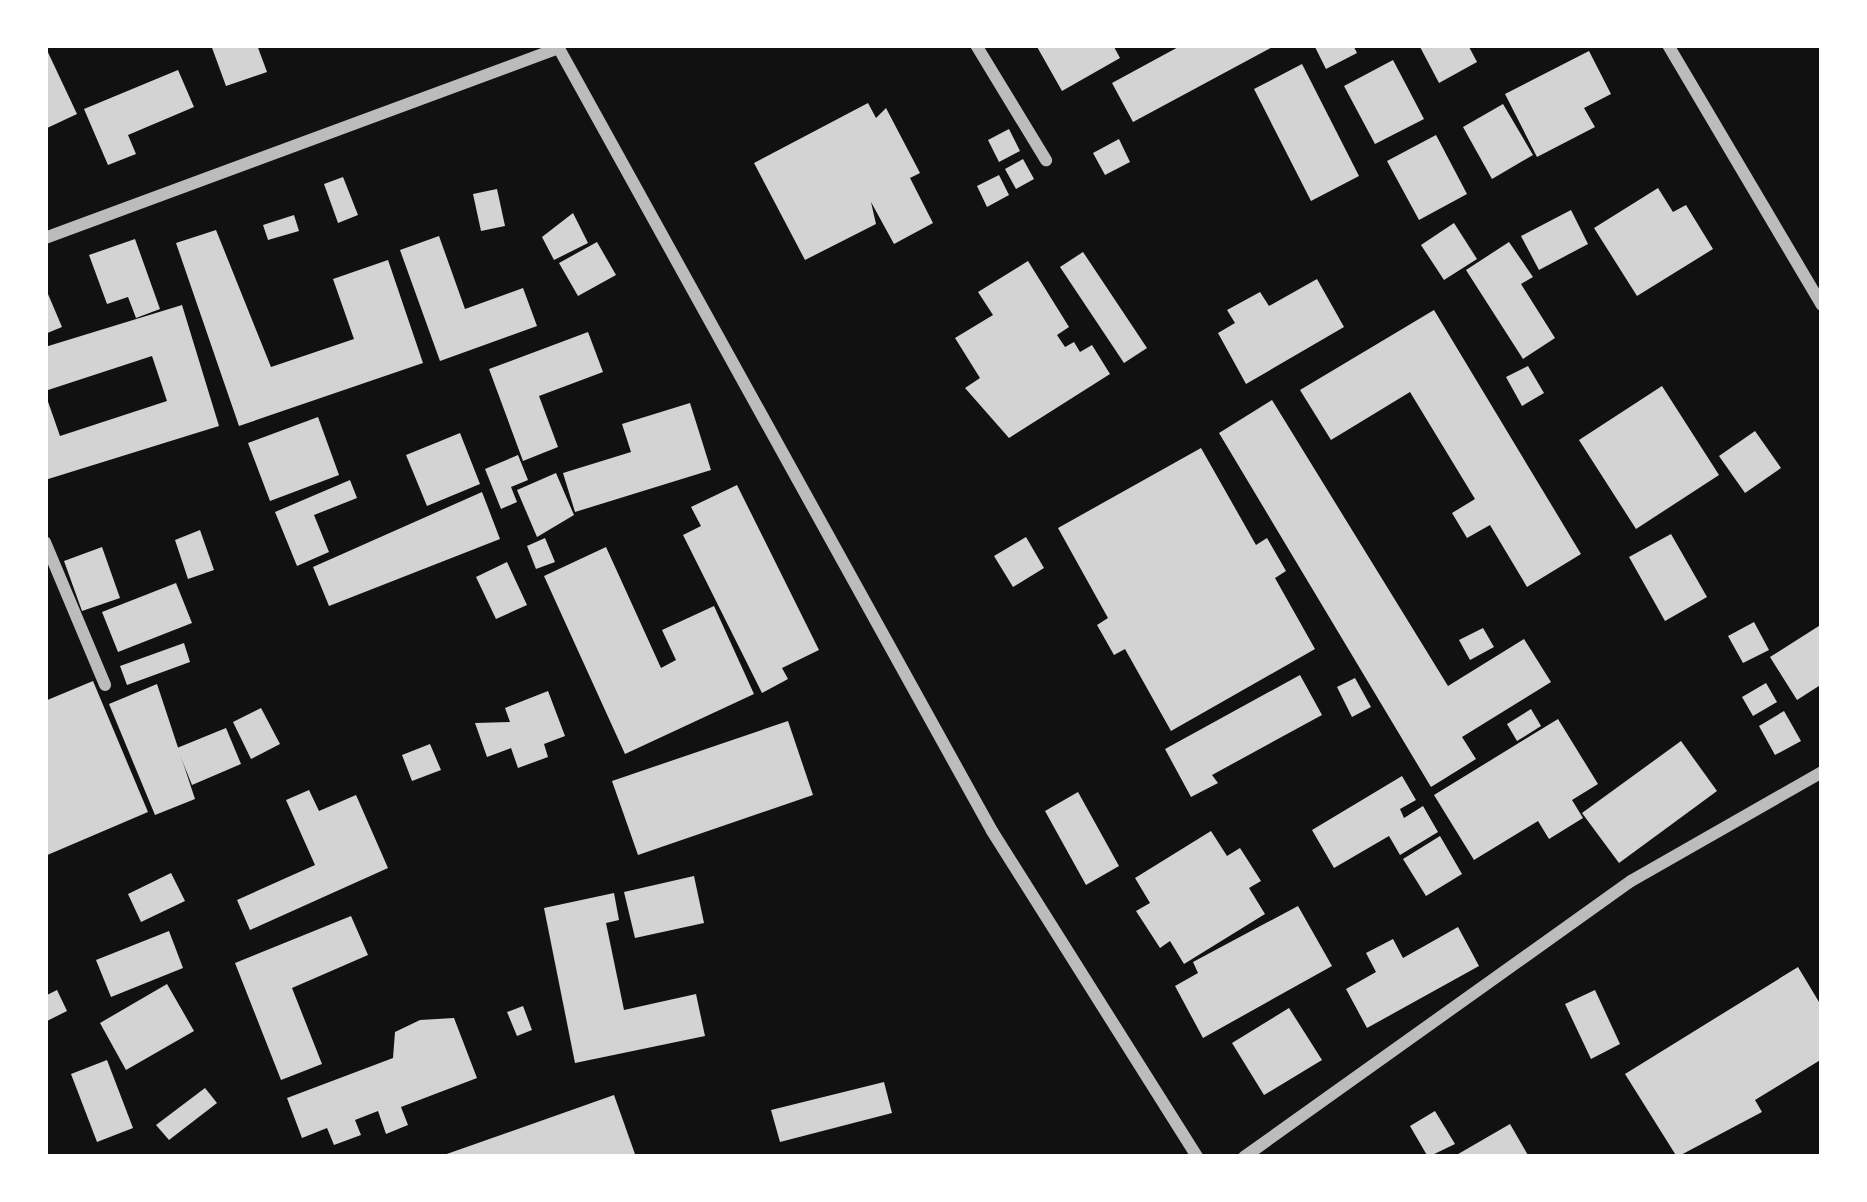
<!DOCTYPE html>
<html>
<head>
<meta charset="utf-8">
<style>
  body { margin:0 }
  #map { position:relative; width:1867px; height:1202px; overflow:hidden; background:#111; font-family:"DM Sans",sans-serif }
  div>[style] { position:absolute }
  .building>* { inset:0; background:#d3d3d3 }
  .minor>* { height:12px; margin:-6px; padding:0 6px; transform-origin:6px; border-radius:6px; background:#bcbcbc }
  span { translate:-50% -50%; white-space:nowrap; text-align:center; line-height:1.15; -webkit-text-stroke:12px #fff; paint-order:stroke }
  .frame { position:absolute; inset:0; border:48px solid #fff; pointer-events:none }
</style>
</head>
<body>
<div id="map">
  <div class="building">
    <div style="clip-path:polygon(211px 45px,257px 45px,267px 72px,226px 86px)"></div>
    <div style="clip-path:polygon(1036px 45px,1113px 45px,1120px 58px,1062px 91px)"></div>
    <div style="clip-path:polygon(1182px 45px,1276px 45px,1133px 122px,1112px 83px)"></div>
    <div style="clip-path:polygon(1314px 45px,1353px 45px,1357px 53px,1326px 69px)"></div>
    <div style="clip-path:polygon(1419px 45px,1468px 45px,1477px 62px,1439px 83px)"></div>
    <div style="clip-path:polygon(45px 46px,77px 114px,45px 129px)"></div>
    <div style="clip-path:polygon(1589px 51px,1611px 94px,1584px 108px,1595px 127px,1537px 157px,1505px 94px)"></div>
    <div style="clip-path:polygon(1393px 60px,1424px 119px,1375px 144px,1344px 86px)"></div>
    <div style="clip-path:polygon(1302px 64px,1359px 176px,1311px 201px,1254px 89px)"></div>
    <div style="clip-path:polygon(178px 70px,194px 107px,128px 135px,136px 154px,108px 165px,84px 109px)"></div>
    <div style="clip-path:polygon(868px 103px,876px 118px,886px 108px,920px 173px,910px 178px,933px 223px,894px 244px,871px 202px,876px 224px,805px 260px,754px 163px)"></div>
    <div style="clip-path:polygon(1503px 104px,1533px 155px,1492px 179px,1463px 127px)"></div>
    <div style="clip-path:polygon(1009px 129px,1020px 151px,999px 162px,988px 140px)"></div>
    <div style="clip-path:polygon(1436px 135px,1467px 194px,1419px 220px,1387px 161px)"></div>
    <div style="clip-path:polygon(1119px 139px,1130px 162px,1105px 175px,1093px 153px)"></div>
    <div style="clip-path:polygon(1023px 159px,1034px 179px,1016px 189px,1005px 169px)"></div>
    <div style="clip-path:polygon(999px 175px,1009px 195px,987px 207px,977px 186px)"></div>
    <div style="clip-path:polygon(343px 177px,358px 215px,338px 223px,324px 184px)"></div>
    <div style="clip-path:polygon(1658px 188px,1673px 212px,1686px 205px,1713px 249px,1637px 296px,1594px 228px)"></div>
    <div style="clip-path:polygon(497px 189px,505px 226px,481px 231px,473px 194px)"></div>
    <div style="clip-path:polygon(1571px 210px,1588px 244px,1539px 270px,1521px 236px)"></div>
    <div style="clip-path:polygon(573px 213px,588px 243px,554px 260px,542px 237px)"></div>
    <div style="clip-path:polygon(294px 215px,299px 231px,268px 240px,263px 225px)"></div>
    <div style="clip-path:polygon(1454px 223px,1477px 259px,1444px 280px,1421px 245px)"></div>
    <div style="clip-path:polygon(216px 230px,271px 367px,354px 339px,333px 279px,388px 260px,423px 363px,239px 426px,176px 243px)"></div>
    <div style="clip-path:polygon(439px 236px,465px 309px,523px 288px,537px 326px,440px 361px,400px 250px)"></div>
    <div style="clip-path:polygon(135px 239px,160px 309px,136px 318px,128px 297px,107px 304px,89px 255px)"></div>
    <div style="clip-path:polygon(597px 242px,616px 275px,578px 296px,559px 263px)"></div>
    <div style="clip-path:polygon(1509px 242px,1533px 277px,1521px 284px,1555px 338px,1523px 359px,1466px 270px)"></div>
    <div style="clip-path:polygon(1083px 252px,1147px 348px,1124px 363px,1060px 267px)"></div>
    <div style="clip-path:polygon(1028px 261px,1069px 327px,1057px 335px,1065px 347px,1074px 342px,1080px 352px,1092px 345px,1110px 374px,1009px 438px,965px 388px,980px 378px,955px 338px,993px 315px,978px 292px)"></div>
    <div style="clip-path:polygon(1317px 279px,1344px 327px,1246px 384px,1218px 333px,1235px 323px,1227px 310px,1260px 292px,1269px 306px)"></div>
    <div style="clip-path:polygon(45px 287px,62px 327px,45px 334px)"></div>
    <div style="clip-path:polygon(182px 305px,219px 426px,45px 480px,45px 393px,60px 436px,167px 401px,152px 356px,45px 391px,45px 347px)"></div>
    <div style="clip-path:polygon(1434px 310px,1581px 554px,1527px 587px,1490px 525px,1467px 538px,1452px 513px,1475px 499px,1410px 392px,1331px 440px,1300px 390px)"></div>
    <div style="clip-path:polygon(588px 332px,603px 372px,539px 396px,558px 447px,523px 461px,489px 369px)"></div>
    <div style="clip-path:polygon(1528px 366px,1544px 393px,1522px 406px,1506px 377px)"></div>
    <div style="clip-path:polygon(1662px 386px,1719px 475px,1636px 529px,1579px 440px)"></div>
    <div style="clip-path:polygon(1272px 400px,1448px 686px,1524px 639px,1551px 682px,1462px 737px,1476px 759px,1431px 787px,1219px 433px)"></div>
    <div style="clip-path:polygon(690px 403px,711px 470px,575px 512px,563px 473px,631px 452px,622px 424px)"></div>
    <div style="clip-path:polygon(318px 417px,339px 475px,270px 501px,248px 443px)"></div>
    <div style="clip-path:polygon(1755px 431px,1781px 468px,1745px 493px,1719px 456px)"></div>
    <div style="clip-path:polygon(460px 433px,480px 484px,427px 506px,406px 455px)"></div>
    <div style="clip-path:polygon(1201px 448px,1256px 545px,1267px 538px,1286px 571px,1275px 578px,1315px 649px,1171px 731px,1125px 649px,1114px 655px,1097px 625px,1108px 618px,1058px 528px)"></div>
    <div style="clip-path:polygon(518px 455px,528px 480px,511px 487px,517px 502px,501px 509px,485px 469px)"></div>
    <div style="clip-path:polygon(556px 473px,574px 515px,537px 537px,517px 490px)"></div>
    <div style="clip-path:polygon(350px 480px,357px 498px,314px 515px,329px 552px,297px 566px,275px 512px)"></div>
    <div style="clip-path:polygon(737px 485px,819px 650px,782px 668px,788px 679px,762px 693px,683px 535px,701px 526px,691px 507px)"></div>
    <div style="clip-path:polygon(482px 492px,500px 539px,329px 606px,313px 567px)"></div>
    <div style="clip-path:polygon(200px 530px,214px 570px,188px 579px,175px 540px)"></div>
    <div style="clip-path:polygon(1671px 534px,1707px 597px,1665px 621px,1629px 557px)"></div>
    <div style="clip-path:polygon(1026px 537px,1044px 568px,1013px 587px,994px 556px)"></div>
    <div style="clip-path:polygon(545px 538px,555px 562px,536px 569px,527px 546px)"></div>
    <div style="clip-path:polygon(102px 547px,120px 598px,82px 611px,64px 561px)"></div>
    <div style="clip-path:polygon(606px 547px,661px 668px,676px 660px,662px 630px,714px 606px,754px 694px,625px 754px,544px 576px)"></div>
    <div style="clip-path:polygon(507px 562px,527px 605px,496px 619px,476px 577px)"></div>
    <div style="clip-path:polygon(176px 583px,192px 623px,118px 652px,102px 612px)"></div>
    <div style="clip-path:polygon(1754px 622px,1769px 650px,1743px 663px,1728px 636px)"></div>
    <div style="clip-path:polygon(1822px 624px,1822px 684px,1797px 700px,1770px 657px)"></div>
    <div style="clip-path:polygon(1483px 628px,1494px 647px,1470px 660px,1459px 640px)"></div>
    <div style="clip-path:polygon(184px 643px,190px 662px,127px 685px,120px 666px)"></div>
    <div style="clip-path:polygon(1300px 675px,1322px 715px,1212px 775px,1218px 783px,1191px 797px,1165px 749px)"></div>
    <div style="clip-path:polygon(1355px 678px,1371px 707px,1352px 717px,1337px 687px)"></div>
    <div style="clip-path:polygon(93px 681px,148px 812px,45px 856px,45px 701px)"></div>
    <div style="clip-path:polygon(1766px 683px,1777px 702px,1753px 716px,1742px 697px)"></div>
    <div style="clip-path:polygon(157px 684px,195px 799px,155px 815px,109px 704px)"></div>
    <div style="clip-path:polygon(548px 691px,565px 736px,544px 744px,548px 757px,518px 768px,511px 748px,487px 757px,475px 723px,510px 722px,505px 708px)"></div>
    <div style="clip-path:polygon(261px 708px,280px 744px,251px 759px,233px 722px)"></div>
    <div style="clip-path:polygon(1531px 709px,1541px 726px,1517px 741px,1507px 724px)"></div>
    <div style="clip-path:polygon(1784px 711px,1801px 741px,1775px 755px,1759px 726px)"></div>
    <div style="clip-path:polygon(1558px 719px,1598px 784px,1572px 800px,1583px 818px,1549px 839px,1538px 821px,1474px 860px,1434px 795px)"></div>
    <div style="clip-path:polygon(788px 721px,813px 795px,638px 855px,612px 781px)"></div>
    <div style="clip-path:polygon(226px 728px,241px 764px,192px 785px,177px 748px)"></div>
    <div style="clip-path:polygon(1681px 741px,1717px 791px,1619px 863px,1582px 813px)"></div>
    <div style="clip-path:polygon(430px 744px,441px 770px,412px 781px,402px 755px)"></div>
    <div style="clip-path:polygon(1402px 776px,1416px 800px,1400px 809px,1404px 818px,1423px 806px,1438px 832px,1400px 855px,1389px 836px,1334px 868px,1312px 830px)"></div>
    <div style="clip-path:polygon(309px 790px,319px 811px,356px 795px,388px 868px,250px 930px,237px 900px,315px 865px,286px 800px)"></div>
    <div style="clip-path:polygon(1078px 792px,1119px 866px,1086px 885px,1045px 811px)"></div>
    <div style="clip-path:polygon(1211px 831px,1227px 856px,1240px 848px,1261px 881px,1249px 888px,1265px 914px,1184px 964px,1170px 941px,1160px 948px,1136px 911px,1150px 903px,1135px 878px)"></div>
    <div style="clip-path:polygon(1440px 836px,1462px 874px,1426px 896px,1403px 859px)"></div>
    <div style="clip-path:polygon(171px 873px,185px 901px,141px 922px,128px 894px)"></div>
    <div style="clip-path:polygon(694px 876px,704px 923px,635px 938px,624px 892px)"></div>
    <div style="clip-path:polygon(614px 893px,619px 920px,606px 923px,624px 1010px,696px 994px,705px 1036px,575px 1063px,544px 908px)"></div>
    <div style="clip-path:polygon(1298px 906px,1332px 966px,1203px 1038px,1175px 986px,1198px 973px,1193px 962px)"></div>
    <div style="clip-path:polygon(351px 916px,368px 955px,292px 988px,322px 1064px,281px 1080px,235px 963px)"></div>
    <div style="clip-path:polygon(1458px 927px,1479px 966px,1367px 1028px,1346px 989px,1376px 972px,1366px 953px,1393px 939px,1403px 958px)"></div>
    <div style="clip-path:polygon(169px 931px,183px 968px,111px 997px,96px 960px)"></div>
    <div style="clip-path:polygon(1798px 967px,1822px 1007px,1822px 1059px,1755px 1100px,1762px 1112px,1677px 1157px,1625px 1074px)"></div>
    <div style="clip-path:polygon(167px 984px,194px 1031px,126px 1070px,100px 1023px)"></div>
    <div style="clip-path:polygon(57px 990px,67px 1011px,45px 1022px,45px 996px)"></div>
    <div style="clip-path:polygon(1595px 990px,1620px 1044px,1591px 1059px,1565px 1004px)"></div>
    <div style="clip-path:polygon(523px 1006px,532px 1030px,517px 1036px,507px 1012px)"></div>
    <div style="clip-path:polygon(1289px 1008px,1322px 1060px,1264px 1095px,1232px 1043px)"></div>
    <div style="clip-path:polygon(454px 1018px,477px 1078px,401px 1107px,408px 1125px,386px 1134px,378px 1111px,355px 1120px,361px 1135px,334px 1145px,327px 1128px,302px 1138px,287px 1098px,393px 1058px,395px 1032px,420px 1020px)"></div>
    <div style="clip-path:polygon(107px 1060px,133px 1128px,97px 1142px,71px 1074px)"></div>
    <div style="clip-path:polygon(884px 1082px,892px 1113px,780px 1142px,771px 1110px)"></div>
    <div style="clip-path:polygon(205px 1088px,217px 1103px,169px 1140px,156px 1125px)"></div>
    <div style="clip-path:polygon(614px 1095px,636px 1157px,441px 1157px,441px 1156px)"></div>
    <div style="clip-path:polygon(1435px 1111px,1455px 1144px,1428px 1157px,1410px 1126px)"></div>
    <div style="clip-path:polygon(1510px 1124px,1529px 1157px,1453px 1157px)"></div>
  </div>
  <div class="minor">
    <div style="left:557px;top:45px;width:898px;rotate:61.04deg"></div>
    <div style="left:992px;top:831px;width:385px;rotate:57.8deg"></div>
    <div style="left:976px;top:45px;width:135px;rotate:58.7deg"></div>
    <div style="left:1668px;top:45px;width:302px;rotate:59.4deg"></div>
    <div style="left:45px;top:238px;width:548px;rotate:-20.29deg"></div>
    <div style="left:45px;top:542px;width:155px;rotate:67.2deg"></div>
    <div style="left:1244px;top:1157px;width:475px;rotate:-35.5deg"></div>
    <div style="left:1631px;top:881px;width:220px;rotate:-29.7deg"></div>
  </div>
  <div class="frame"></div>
</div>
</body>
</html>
